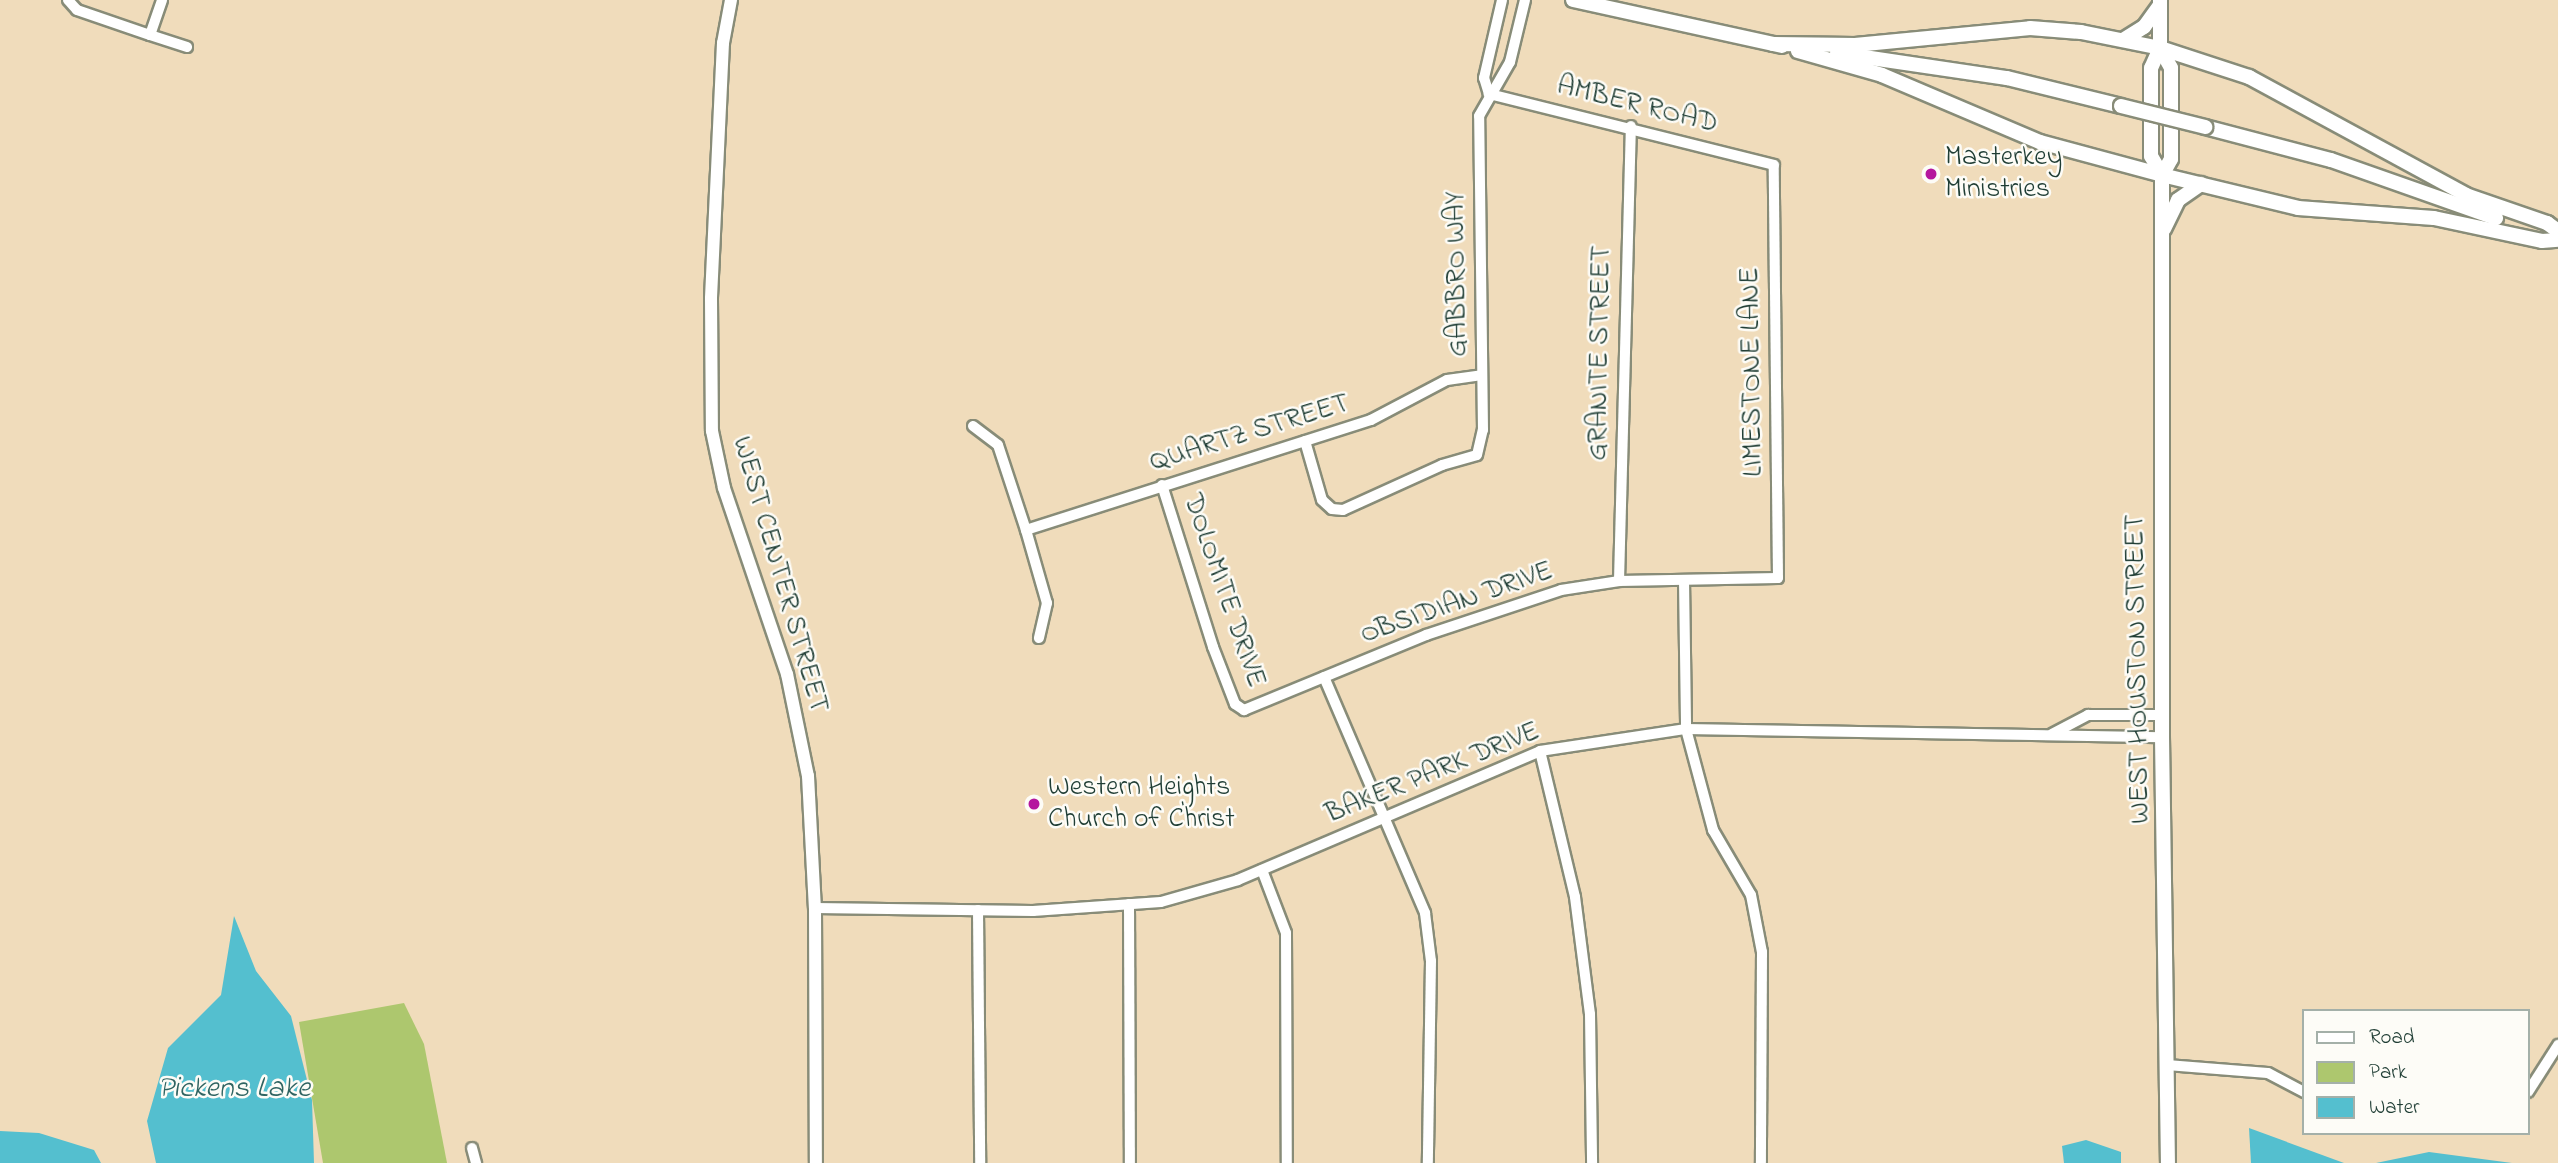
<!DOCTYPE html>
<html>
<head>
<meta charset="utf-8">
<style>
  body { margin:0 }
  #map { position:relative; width:2558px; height:1163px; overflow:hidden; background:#f0dcbb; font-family:"Indie Flower",sans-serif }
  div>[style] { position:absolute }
  .green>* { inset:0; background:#adc76e }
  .water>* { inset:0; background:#54bfcf }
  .roads { filter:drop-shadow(2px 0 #888c78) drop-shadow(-2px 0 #888c78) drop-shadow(0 2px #888c78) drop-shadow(0 -2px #888c78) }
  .minor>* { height:10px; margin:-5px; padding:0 5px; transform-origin:5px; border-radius:5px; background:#fff }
  .tertiary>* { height:12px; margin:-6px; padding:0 6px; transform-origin:6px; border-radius:6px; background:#fff }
  .secondary>* { height:14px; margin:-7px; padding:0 7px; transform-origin:7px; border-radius:7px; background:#fff }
  .primary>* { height:14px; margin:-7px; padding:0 7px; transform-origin:7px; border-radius:7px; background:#fff }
  .bridges { filter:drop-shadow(2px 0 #888c78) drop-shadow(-2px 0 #888c78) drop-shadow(0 2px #888c78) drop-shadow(0 -2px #888c78) }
  .secondary-bridge>* { height:14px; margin:-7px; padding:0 7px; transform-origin:7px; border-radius:7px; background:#fff }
  .dots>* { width:19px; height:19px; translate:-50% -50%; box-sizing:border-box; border:4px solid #fdfcf7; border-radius:50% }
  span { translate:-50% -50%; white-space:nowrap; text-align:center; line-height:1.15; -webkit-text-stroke:5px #fdfcf7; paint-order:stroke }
  .street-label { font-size:28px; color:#1f3d34 }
  .poi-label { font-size:28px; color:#1f3d34 }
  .left { translate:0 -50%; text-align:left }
  .water-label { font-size:30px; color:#2f6462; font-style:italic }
  .legend { position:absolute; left:2302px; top:1009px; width:228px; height:126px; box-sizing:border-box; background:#fdfcf7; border:2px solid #a4b0a9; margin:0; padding:9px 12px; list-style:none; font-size:21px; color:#1f3d34 }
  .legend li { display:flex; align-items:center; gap:14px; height:35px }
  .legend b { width:35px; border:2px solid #a4b0a9 }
</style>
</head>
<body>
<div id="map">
  <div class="green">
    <div style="clip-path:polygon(404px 1003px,424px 1044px,447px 1163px,323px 1163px,299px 1022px)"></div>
  </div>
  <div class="water">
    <div style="clip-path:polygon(234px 916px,256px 971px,291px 1016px,312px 1100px,314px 1163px,156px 1163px,147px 1121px,168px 1048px,221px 995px)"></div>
    <div style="clip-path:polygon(2249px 1128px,2344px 1163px,2251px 1163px)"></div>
    <div style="clip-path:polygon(0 1131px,39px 1133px,94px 1150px,101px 1163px,0 1163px)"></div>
    <div style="clip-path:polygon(2086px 1140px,2121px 1152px,2121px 1163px,2064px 1163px,2062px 1146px)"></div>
    <div style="clip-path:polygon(2429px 1152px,2512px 1163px,2376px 1163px)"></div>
  </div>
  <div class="roads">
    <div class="minor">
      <div style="left:68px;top:0;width:13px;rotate:48deg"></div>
      <div style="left:77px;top:10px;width:77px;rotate:18.9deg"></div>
      <div style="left:150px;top:35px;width:37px;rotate:-71deg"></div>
      <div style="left:150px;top:35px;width:39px;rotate:18deg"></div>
      <div style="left:1489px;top:94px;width:17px;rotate:-107deg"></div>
      <div style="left:1484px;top:78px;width:80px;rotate:-77deg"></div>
      <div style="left:973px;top:426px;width:31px;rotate:37deg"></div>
      <div style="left:998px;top:445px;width:89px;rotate:71.8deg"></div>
      <div style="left:1026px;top:530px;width:76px;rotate:74deg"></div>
      <div style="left:1047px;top:603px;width:36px;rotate:103deg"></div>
      <div style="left:1305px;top:441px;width:61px;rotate:73.9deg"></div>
      <div style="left:1322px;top:500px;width:13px;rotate:42deg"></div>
      <div style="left:1332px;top:509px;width:11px;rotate:5deg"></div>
      <div style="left:1343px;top:510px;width:109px;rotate:-24.4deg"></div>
      <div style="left:1442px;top:465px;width:36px;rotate:-16deg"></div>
      <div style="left:1477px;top:455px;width:26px;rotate:-77deg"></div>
      <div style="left:1483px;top:430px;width:314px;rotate:-90.7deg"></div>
      <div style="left:1479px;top:116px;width:62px;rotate:-60.1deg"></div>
      <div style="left:1510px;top:62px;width:64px;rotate:-76.4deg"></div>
      <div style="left:1162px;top:485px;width:170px;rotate:72.5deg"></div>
      <div style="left:1213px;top:647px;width:61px;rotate:68.9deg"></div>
      <div style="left:1235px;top:704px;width:11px;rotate:34deg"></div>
      <div style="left:1244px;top:710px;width:197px;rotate:-22.4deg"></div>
      <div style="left:1426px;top:635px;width:142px;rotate:-18.4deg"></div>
      <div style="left:1561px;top:590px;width:59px;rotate:-8.8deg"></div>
      <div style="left:1619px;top:581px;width:159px;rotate:-1.1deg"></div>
      <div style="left:1778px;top:578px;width:413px;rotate:-90.6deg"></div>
      <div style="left:1774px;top:165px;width:294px;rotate:-166deg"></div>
      <div style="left:1026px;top:530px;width:362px;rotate:-17.7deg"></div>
      <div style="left:1371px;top:420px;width:86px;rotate:-27.8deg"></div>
      <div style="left:1447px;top:380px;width:35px;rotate:-8deg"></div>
      <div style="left:1684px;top:580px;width:149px;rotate:89.2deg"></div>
      <div style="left:1686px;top:729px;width:105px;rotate:75deg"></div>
      <div style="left:1713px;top:830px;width:75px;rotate:59.7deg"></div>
      <div style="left:1751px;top:895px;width:58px;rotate:79.1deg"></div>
      <div style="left:1762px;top:952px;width:211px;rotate:90.3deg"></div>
      <div style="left:1619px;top:581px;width:455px;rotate:-88.5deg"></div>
      <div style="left:1324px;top:677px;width:257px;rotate:66.8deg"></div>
      <div style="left:1425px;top:913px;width:48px;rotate:82.9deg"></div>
      <div style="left:1431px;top:961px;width:202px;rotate:90.9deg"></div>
      <div style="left:2052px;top:734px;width:41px;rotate:-27.8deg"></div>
      <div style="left:2088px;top:715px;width:74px"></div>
      <div style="left:1540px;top:751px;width:150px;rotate:76.5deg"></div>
      <div style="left:1575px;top:897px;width:118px;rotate:82.7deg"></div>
      <div style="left:1590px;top:1014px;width:149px;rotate:89.2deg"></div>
      <div style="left:1262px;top:870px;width:67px;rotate:69.1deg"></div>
      <div style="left:1286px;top:933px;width:230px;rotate:89.8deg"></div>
      <div style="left:1129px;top:904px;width:259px;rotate:89.8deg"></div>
      <div style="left:815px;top:908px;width:218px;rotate:0.8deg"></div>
      <div style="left:1033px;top:911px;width:128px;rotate:-4deg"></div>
      <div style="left:1161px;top:902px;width:80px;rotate:-15.9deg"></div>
      <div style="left:1238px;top:880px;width:328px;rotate:-23.1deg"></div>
      <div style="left:1540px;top:751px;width:148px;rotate:-8.6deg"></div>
      <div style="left:1686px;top:729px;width:476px;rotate:1deg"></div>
      <div style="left:978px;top:910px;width:253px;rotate:89.5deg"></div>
      <div style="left:2167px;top:1065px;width:101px;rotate:4.5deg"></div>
      <div style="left:2268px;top:1073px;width:41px;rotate:27.8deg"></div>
      <div style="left:2528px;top:1092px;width:56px;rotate:-57.4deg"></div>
      <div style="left:472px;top:1148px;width:16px;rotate:75deg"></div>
    </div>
    <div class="tertiary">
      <div style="left:731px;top:0;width:44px;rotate:100.5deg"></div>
      <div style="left:723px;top:43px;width:256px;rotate:92.7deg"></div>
      <div style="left:711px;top:299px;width:132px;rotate:89.6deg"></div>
      <div style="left:712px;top:431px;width:58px;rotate:78.1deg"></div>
      <div style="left:724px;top:488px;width:196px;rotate:71.3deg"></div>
      <div style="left:787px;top:674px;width:104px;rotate:78.4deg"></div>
      <div style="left:808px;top:776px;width:132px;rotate:87deg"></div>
      <div style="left:815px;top:908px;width:255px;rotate:89.8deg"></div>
    </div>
    <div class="secondary">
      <div style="left:1573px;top:0;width:214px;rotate:12.4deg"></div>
      <div style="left:1773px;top:44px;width:82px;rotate:0.7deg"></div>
      <div style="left:1855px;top:45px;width:176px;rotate:-5.5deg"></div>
      <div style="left:2030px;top:28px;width:51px;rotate:4.5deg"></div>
      <div style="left:2081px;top:32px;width:81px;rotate:11.4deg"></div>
      <div style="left:2160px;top:48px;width:94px;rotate:18deg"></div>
      <div style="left:2249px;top:77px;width:247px;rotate:28.5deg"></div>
      <div style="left:2466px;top:195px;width:86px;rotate:19.1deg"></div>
      <div style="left:2547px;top:223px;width:14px;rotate:36deg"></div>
      <div style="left:1798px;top:51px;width:87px;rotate:15.9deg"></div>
      <div style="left:1882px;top:75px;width:172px;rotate:23deg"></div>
      <div style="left:2040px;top:142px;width:126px;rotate:15.1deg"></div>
      <div style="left:2162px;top:175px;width:140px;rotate:13.6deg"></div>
      <div style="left:2298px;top:208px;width:136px;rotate:4.2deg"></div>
      <div style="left:2434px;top:218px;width:110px;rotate:12deg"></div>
      <div style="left:2542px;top:241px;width:16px;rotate:-4deg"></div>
      <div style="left:1837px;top:53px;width:172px;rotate:8.4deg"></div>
      <div style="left:2007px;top:78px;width:117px;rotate:13.8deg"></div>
      <div style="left:2205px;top:127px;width:130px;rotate:14.7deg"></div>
      <div style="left:2331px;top:160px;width:175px;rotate:19.4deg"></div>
    </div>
    <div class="primary">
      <div style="left:2160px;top:0;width:48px;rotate:90deg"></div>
      <div style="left:2160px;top:48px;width:22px;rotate:114deg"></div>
      <div style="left:2151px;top:68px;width:88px;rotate:90deg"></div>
      <div style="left:2151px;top:156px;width:22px;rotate:60deg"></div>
      <div style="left:2162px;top:175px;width:562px;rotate:90deg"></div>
      <div style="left:2162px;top:737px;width:426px;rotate:89.2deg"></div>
      <div style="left:2123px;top:40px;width:25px;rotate:-32deg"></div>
      <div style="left:2144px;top:27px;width:27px;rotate:-54deg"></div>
      <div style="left:2160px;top:48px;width:23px;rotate:61deg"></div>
      <div style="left:2171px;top:68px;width:91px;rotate:90deg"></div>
      <div style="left:2171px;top:159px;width:18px;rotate:119deg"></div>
      <div style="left:2164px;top:229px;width:32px;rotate:-64deg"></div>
      <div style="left:2178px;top:200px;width:28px;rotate:-35deg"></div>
    </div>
  </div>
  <div class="bridges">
    <div class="secondary-bridge">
      <div style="left:2121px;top:106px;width:87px;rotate:14deg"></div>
    </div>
  </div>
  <div class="dots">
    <div style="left:1931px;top:174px;background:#b5179e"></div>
    <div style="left:1034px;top:804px;background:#b5179e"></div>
  </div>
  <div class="street-label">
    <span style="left:1637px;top:106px;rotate:14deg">AMBER ROAD</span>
    <span style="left:1458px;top:274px;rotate:-91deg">GABBRO WAY</span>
    <span style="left:1601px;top:353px;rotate:-89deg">GRANITE STREET</span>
    <span style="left:1753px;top:372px;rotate:-91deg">LIMESTONE LANE</span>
    <span style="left:1250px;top:434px;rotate:-17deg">QUARTZ STREET</span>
    <span style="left:779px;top:575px;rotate:74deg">WEST CENTER STREET</span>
    <span style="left:1223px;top:591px;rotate:71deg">DOLOMITE DRIVE</span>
    <span style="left:1457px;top:604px;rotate:-19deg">OBSIDIAN DRIVE</span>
    <span style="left:2139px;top:669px;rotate:-91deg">WEST HOUSTON STREET</span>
    <span style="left:1433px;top:774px;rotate:-22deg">BAKER PARK DRIVE</span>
  </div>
  <div class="poi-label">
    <span class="left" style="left:1945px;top:174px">Masterkey<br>Ministries</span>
    <span class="left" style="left:1048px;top:804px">Western Heights<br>Church of Christ</span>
  </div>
  <div class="water-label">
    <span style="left:234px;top:1089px">Pickens Lake</span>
  </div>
  <ul class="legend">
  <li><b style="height:9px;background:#fff"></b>Road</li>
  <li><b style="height:19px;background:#adc76e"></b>Park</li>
  <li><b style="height:19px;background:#54bfcf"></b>Water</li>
  </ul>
</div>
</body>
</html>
